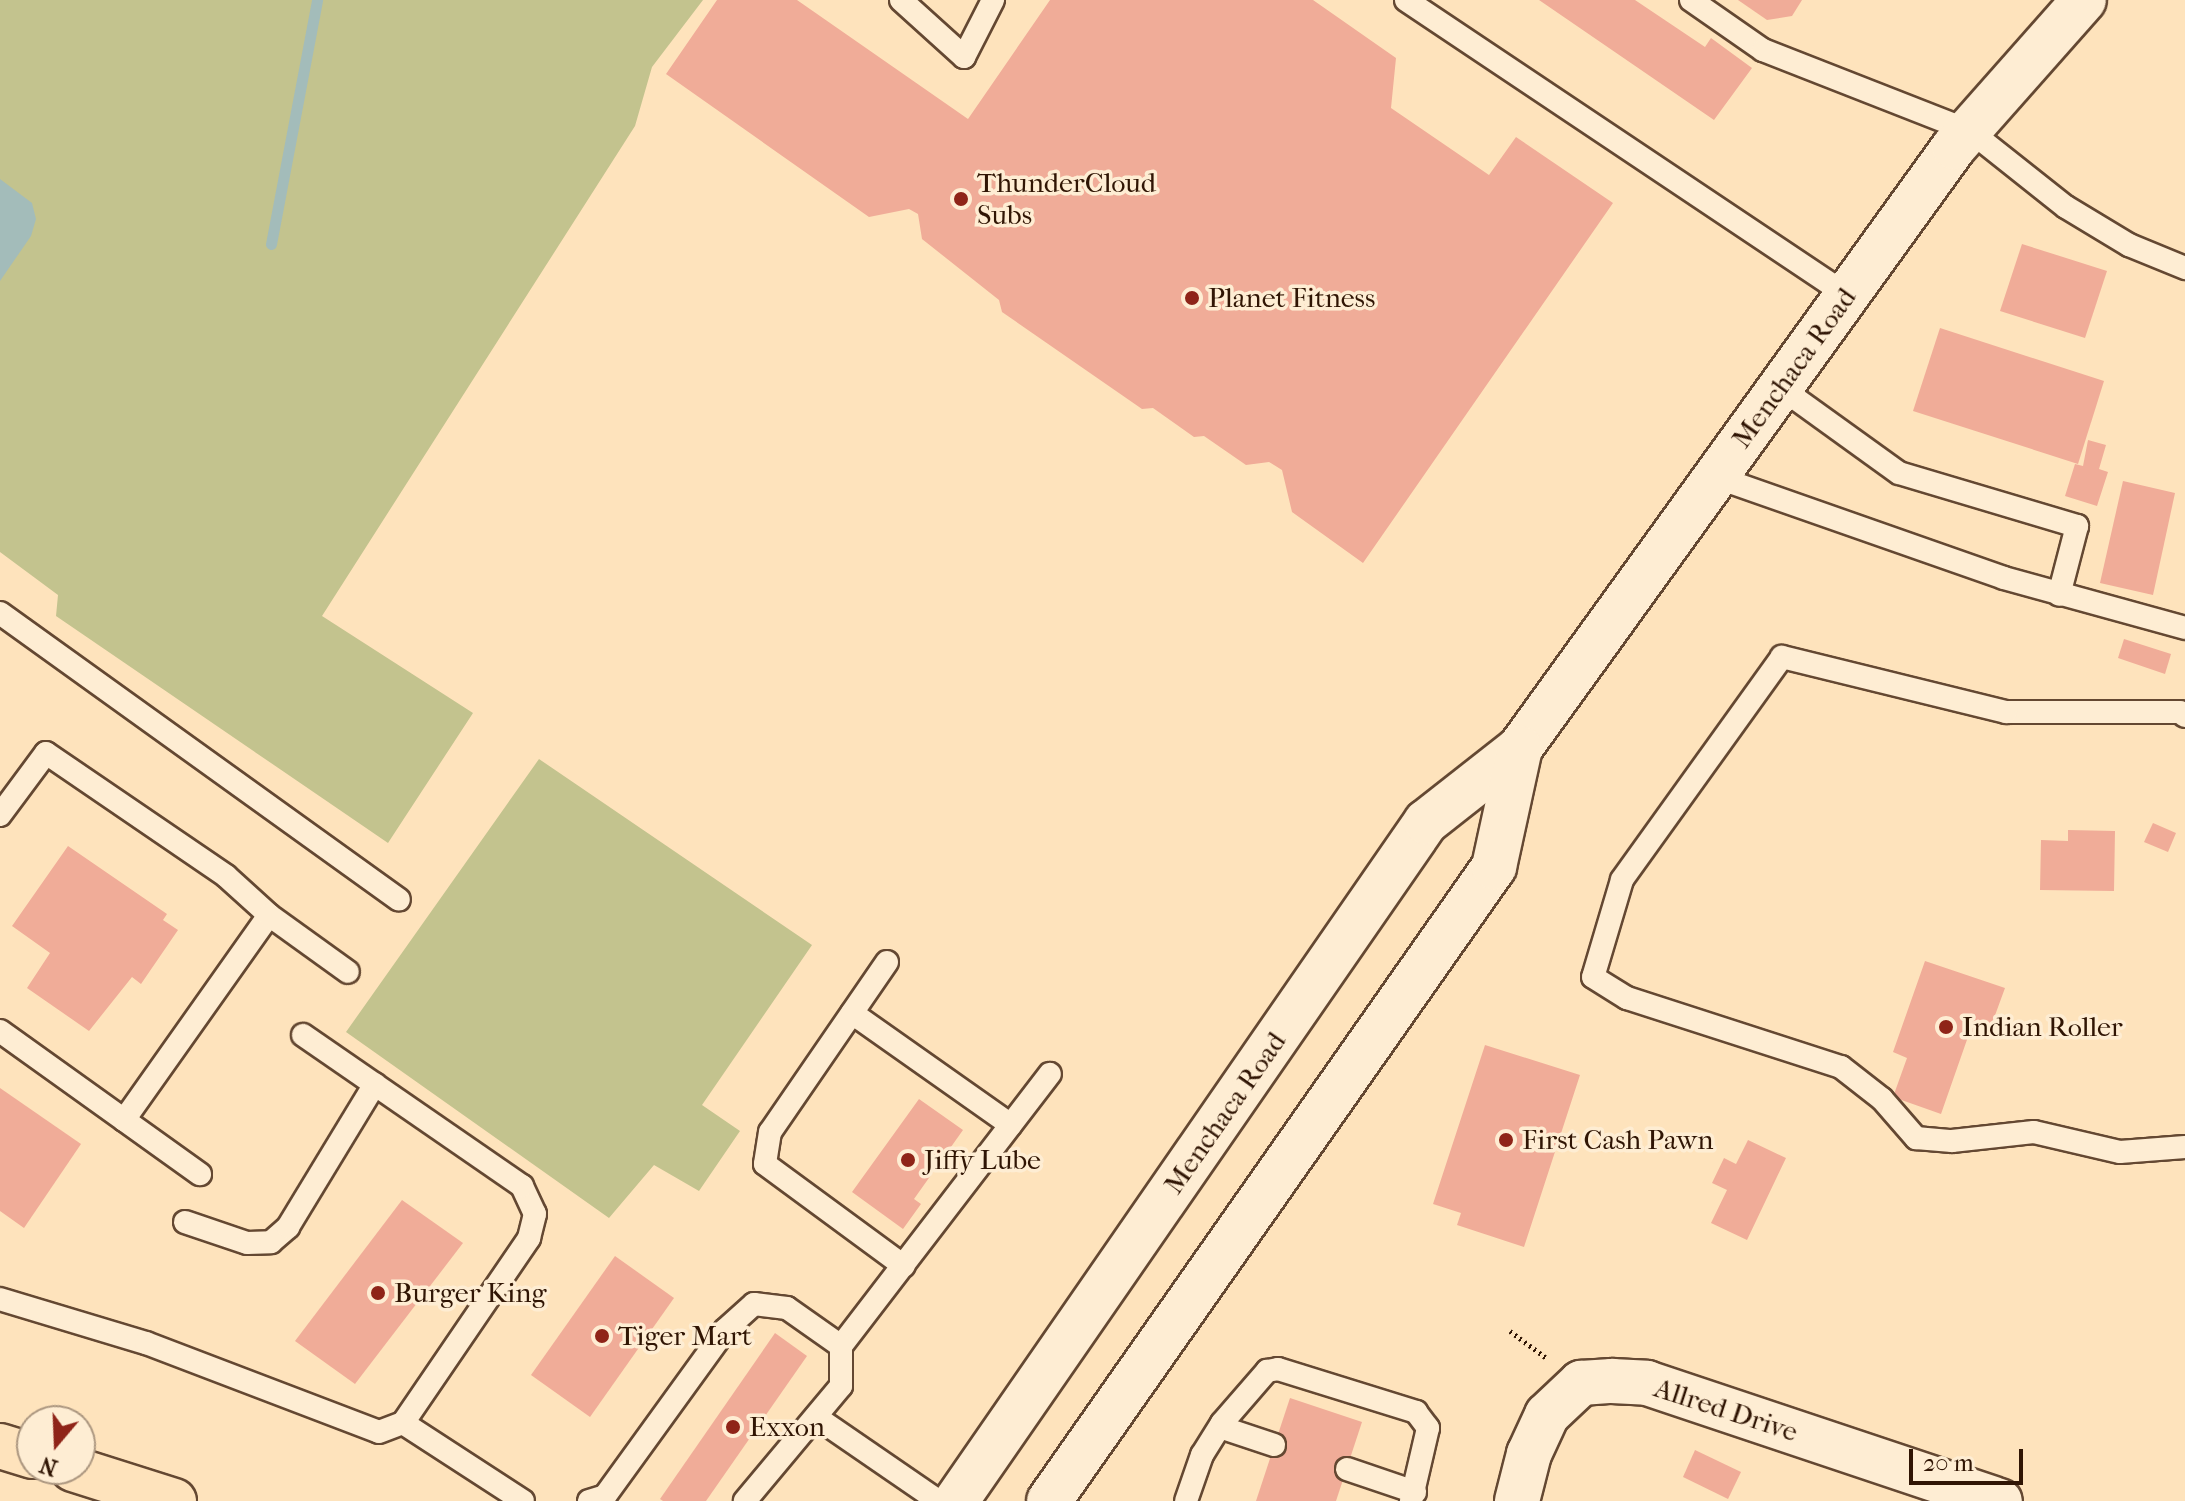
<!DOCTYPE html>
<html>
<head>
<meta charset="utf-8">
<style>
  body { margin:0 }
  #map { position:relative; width:2185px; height:1501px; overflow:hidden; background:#fee3bc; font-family:"IM FELL French Canon",serif }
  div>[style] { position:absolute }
  .green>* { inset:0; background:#c3c38e }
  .water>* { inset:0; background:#a3bcba }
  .stream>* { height:11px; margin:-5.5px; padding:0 5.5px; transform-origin:5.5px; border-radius:5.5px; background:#a3bcba }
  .building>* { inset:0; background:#f0ac98 }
  .path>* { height:5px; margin-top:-2.5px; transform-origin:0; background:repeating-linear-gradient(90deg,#301504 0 2px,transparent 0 6px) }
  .roads { filter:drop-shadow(2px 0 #644832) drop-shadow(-2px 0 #644832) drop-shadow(0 2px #644832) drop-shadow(0 -2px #644832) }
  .lane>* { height:22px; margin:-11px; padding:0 11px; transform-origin:11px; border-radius:11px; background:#feedd3 }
  .street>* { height:44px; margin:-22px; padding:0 22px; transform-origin:22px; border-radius:22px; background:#feedd3 }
  .secondary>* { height:44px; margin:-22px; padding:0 22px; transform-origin:22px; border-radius:22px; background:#feedd3 }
  .primary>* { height:44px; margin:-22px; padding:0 22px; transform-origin:22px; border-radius:22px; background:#fee3bc }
  .dots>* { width:22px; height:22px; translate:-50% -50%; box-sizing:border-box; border:4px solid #feedd3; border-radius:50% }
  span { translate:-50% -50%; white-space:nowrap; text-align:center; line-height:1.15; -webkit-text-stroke:7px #feedd3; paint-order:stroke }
  .poi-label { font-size:28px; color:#301504 }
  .left { translate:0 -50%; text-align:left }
  .street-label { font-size:28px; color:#301504 }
  .north { position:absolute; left:16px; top:1405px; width:80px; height:80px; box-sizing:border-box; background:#feedd3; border:2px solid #ac9780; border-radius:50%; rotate:199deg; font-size:22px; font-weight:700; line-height:32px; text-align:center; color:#301504 }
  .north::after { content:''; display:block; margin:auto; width:28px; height:36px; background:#8f2418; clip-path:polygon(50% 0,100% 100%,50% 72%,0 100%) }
  .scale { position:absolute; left:1909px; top:1449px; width:114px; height:36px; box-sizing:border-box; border:4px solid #301504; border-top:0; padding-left:10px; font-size:24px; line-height:28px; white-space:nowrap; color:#301504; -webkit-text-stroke:6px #feedd3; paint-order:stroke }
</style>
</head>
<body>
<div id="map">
  <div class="green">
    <div style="clip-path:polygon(0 0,703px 0,652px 67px,635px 126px,322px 616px,473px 713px,388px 843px,56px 616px,58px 595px,0 552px)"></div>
    <div style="clip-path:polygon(539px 759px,812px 945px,702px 1105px,740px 1131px,699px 1191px,654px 1165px,609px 1218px,346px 1032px)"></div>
  </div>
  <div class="water">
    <div style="clip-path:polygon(0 179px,32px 203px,36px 219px,31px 236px,0 281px)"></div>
  </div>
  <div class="stream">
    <div style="left:271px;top:244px;width:248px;rotate:-79.3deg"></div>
  </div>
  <div class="building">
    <div style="clip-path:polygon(717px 0,797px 0,968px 119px,1050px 0,1313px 0,1396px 58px,1391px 108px,1489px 175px,1516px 137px,1613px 203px,1363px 563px,1292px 512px,1282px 470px,1269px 462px,1246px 465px,1204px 436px,1194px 437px,1153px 408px,1142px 409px,1002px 312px,999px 300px,922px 239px,918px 214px,909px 209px,869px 217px,666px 74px)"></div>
    <div style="clip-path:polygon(1539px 0,1635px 0,1705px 47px,1711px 38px,1752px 68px,1714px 120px)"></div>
    <div style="clip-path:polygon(1738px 0,1802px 0,1792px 16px,1767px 20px)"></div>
    <div style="clip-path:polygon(2022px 244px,2107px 271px,2085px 338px,2000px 311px)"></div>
    <div style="clip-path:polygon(1940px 328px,2104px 381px,2078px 464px,1913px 411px)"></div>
    <div style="clip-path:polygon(2088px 440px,2106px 445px,2099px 469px,2108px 472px,2097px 506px,2065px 496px,2075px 464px,2083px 466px)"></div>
    <div style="clip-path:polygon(2123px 481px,2175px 493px,2153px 595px,2100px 583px)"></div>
    <div style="clip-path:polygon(2124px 639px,2171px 654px,2165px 674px,2118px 658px)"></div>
    <div style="clip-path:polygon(2153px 823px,2176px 833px,2168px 852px,2144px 842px)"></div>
    <div style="clip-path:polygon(2068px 830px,2115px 831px,2114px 891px,2040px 890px,2041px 840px,2068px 841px)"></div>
    <div style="clip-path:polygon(68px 846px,167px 914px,163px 920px,178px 930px,141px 984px,132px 977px,89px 1031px,27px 988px,50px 953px,12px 926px)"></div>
    <div style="clip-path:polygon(1925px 961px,2005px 988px,1986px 1040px,1969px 1034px,1941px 1114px,1893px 1097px,1907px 1058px,1893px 1052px)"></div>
    <div style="clip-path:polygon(1485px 1045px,1580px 1075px,1524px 1247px,1457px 1225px,1461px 1213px,1433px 1204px)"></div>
    <div style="clip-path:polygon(0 1088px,81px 1144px,24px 1228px,0 1211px)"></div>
    <div style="clip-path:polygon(919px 1099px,963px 1130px,914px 1199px,921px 1204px,903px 1229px,852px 1192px)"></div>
    <div style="clip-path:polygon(1748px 1140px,1786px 1158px,1747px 1240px,1711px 1223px,1727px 1190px,1712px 1183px,1724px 1158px,1736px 1164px)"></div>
    <div style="clip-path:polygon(402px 1200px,463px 1243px,355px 1384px,295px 1341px)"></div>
    <div style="clip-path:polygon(615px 1256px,674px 1298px,590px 1417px,531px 1375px)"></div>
    <div style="clip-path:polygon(775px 1333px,807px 1356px,706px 1501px,663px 1501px,660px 1499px)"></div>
    <div style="clip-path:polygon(1290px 1398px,1362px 1422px,1336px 1501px,1256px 1501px)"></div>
    <div style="clip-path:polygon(1695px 1450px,1741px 1472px,1728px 1499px,1683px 1477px)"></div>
  </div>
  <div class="path">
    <div style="left:1510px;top:1331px;width:47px;rotate:36.4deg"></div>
  </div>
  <div class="roads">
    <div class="lane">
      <div style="left:901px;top:0;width:85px;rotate:42.1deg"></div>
      <div style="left:964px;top:57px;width:64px;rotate:-63deg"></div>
      <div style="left:1406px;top:0;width:531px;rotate:33.78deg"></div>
      <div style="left:1691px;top:0;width:88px;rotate:34.8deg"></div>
      <div style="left:1763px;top:50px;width:222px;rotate:21.4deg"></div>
      <div style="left:1970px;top:131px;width:122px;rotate:38.4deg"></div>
      <div style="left:2066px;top:207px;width:74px;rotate:31.1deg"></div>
      <div style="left:2129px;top:245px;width:61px;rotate:22.3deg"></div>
      <div style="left:1781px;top:388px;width:145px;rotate:35.8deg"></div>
      <div style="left:1899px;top:473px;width:186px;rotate:16.6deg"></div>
      <div style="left:2077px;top:526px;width:71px;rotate:104.6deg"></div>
      <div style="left:1716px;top:477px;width:305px;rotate:19.3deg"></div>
      <div style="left:2004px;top:578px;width:188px;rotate:15.4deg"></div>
      <div style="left:0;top:613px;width:491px;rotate:35.7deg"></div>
      <div style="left:2185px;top:716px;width:6px;rotate:-141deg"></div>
      <div style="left:2180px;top:712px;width:174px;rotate:180deg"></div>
      <div style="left:2006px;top:712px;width:231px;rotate:-166.2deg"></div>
      <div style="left:1782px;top:657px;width:274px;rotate:125.7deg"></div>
      <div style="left:1622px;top:880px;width:101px;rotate:106.6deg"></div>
      <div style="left:1593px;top:977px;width:40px;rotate:32deg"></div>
      <div style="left:1627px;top:998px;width:225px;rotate:17.9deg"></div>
      <div style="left:1841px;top:1067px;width:52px;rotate:38deg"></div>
      <div style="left:1882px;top:1099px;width:52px;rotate:48.9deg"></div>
      <div style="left:1916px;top:1138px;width:36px;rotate:5deg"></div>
      <div style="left:1952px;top:1141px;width:82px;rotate:-6.3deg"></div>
      <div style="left:2034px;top:1132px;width:88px;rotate:13.1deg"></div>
      <div style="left:2120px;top:1152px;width:65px;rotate:-4.4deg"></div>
      <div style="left:0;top:815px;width:77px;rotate:-53.4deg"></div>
      <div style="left:46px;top:753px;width:218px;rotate:34.3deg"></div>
      <div style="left:226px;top:876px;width:58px;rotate:42.2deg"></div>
      <div style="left:887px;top:962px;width:206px;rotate:124.5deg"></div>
      <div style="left:770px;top:1132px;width:32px;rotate:99deg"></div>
      <div style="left:765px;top:1164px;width:172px;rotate:36.3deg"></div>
      <div style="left:852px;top:1013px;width:194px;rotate:35.2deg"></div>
      <div style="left:0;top:1031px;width:246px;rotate:35.6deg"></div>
      <div style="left:124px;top:1120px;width:251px;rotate:-54.7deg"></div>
      <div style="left:269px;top:915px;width:97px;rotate:35.8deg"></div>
      <div style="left:185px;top:1222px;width:65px;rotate:18.7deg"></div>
      <div style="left:247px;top:1243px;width:24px;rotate:-2deg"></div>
      <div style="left:271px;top:1242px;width:23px;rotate:-41deg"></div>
      <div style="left:288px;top:1227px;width:167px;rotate:-58.7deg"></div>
      <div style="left:0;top:1299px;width:152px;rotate:16.8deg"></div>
      <div style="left:146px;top:1343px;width:249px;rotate:20.9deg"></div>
      <div style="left:379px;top:1432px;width:26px;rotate:-21deg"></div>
      <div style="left:403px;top:1423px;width:224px;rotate:-55.7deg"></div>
      <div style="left:529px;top:1238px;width:25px;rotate:-76deg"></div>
      <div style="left:535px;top:1214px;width:31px;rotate:-115deg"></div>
      <div style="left:522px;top:1186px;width:266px;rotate:-145.4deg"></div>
      <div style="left:841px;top:1346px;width:343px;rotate:-52.5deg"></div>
      <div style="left:816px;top:1417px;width:148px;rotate:34.5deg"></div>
      <div style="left:403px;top:1423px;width:143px;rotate:33deg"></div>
      <div style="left:1220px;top:1427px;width:57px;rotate:18.4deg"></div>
      <div style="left:1347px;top:1469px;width:72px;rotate:18.7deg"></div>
      <div style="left:589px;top:1501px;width:17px;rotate:-17deg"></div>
      <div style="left:605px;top:1496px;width:205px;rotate:-54.1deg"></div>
      <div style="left:725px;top:1330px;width:39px;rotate:-42deg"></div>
      <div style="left:754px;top:1304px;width:33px;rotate:7deg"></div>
      <div style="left:787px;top:1308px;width:66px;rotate:35.1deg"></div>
      <div style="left:841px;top:1346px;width:40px;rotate:90deg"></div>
      <div style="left:841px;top:1386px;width:150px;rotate:129.9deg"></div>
      <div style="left:1186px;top:1501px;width:49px;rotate:-70.8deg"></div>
      <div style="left:1202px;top:1455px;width:38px;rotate:-58deg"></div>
      <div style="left:1222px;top:1423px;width:69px;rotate:-49.1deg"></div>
      <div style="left:1267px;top:1371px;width:11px;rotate:-10deg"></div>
      <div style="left:1278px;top:1369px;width:145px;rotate:17.3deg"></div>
      <div style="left:1416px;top:1412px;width:20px;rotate:53deg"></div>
      <div style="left:1428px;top:1428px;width:75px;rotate:103.1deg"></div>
    </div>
    <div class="street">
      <div style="left:1517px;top:1501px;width:49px;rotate:-75.7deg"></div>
      <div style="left:1529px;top:1454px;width:43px;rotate:-65.2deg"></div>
      <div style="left:1547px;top:1415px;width:47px;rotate:-43.3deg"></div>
      <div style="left:1581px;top:1383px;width:31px;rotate:-4deg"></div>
      <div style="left:1612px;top:1381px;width:35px;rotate:3deg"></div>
      <div style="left:1647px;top:1383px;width:372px;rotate:18.5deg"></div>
    </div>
    <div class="secondary">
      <div style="left:956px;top:1501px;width:826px;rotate:-55.31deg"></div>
      <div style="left:1426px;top:822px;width:120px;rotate:-38.2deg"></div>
      <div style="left:1520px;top:748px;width:741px;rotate:-54.17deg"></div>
      <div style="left:1954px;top:147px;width:196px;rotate:-48.5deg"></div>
      <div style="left:1049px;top:1501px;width:775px;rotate:-54.94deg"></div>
      <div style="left:1494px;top:867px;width:122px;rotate:-77.7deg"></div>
    </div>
    <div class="primary">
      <div style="left:0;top:1446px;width:34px;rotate:17deg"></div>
      <div style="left:73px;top:1469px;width:106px;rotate:17.6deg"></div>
    </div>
  </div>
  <div class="dots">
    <div style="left:961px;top:199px;background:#8f2418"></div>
    <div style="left:1192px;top:298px;background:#8f2418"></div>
    <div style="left:1946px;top:1027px;background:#8f2418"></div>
    <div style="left:1506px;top:1140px;background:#8f2418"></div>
    <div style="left:908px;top:1160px;background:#8f2418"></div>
    <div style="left:378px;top:1293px;background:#8f2418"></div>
    <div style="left:602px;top:1336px;background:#8f2418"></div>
    <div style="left:733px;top:1427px;background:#8f2418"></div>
  </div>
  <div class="poi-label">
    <span class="left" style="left:977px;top:199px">ThunderCloud<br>Subs</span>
    <span class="left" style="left:1208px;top:298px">Planet Fitness</span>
    <span class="left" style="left:1962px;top:1027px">Indian Roller</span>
    <span class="left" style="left:1522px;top:1140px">First Cash Pawn</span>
    <span class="left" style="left:924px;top:1160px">Jiffy Lube</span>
    <span class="left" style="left:394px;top:1293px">Burger King</span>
    <span class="left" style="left:618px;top:1336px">Tiger Mart</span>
    <span class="left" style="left:749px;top:1427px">Exxon</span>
  </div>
  <div class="street-label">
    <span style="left:1794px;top:368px;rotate:-54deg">Menchaca Road</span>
    <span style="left:1225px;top:1113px;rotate:-55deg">Menchaca Road</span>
    <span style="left:1726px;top:1410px;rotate:18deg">Allred Drive</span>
  </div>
  <div class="north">N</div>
  <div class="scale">20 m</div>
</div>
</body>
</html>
